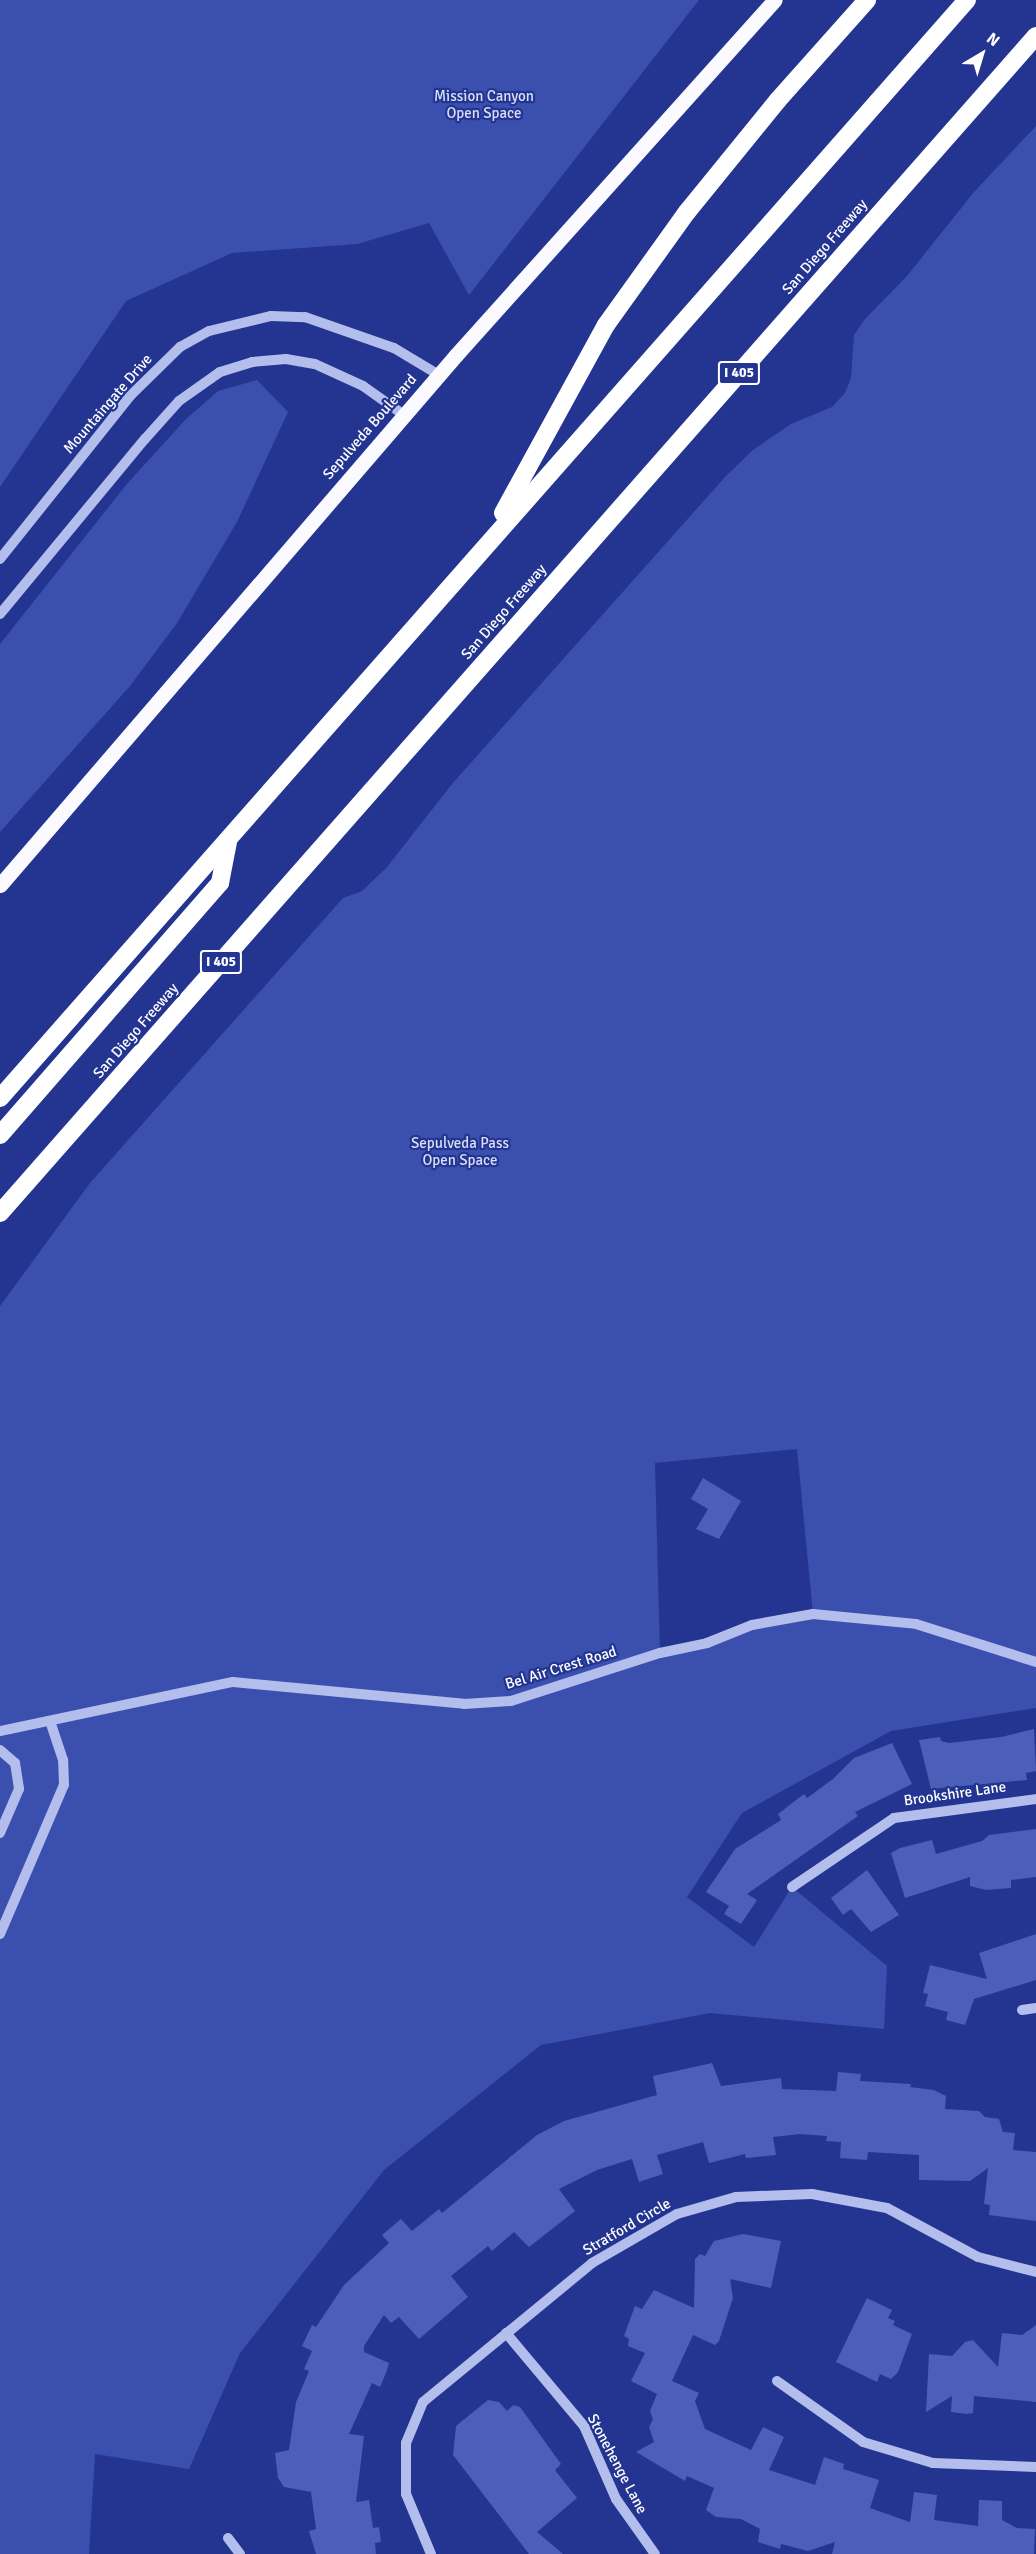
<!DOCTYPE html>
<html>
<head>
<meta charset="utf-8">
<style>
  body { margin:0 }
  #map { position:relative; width:1036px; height:2554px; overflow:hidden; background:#233591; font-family:Signika,sans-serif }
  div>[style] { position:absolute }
  .green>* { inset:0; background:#3b4faf }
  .building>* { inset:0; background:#4b5eb8 }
  .minor>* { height:10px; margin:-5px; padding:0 5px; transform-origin:5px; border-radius:5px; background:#b4beec }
  .major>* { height:15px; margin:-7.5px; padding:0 7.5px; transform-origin:7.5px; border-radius:7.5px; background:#fafaff }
  .highway>* { height:18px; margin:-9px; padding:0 9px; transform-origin:9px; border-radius:9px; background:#fff }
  span { translate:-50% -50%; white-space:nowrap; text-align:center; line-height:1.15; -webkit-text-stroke:4.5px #233591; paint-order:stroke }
  .shield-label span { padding:2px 4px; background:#233591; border:2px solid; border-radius:4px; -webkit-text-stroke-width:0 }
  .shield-label { font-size:14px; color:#fff; font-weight:700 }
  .park-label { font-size:15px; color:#d9dff9 }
  .street-label { font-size:15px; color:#fff }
  .north { position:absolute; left:952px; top:24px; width:60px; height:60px; -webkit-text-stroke:4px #233591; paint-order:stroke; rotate:38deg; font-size:16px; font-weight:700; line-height:24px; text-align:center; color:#fff }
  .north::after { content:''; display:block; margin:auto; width:21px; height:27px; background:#fff; clip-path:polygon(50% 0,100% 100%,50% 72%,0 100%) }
</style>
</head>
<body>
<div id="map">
  <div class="green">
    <div style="clip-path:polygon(0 0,699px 0,469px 295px,429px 223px,357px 244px,232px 253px,126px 301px,0 487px)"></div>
    <div style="clip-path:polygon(evenodd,1036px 126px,1036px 1708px,891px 1731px,742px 1813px,687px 1897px,754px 1947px,792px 1887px,887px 1966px,884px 2029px,710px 2013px,541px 2045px,384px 2170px,240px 2353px,189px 2469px,95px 2454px,89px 2554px,0 2554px,0 1306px,90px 1183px,343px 898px,362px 891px,387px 867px,452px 784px,725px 477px,753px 450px,791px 424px,832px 407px,845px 393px,851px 378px,854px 335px,864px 320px,907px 276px,974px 192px,1036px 126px,797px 1449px,813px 1614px,752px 1625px,660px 1653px,655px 1463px,797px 1449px)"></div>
    <div style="clip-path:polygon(257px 380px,288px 412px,237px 522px,177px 623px,130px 686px,0 832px,0 644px,126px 485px,185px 420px,218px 391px)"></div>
  </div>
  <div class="building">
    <div style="clip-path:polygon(703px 1478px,741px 1501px,719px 1539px,696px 1529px,708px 1509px,691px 1499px)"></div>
    <div style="clip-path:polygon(1034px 1729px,1036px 1771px,1026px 1773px,1027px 1780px,931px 1789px,919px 1740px,940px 1737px,941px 1741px,949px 1743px,1001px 1737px)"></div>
    <div style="clip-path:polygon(892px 1743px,912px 1784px,855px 1812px,858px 1816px,747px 1894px,757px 1900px,741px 1924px,724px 1914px,729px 1906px,706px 1892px,735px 1849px,781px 1820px,778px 1814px,804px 1794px,807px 1798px,833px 1779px,854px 1758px)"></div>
    <div style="clip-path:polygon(1036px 1829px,1036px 1877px,1011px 1880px,1011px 1888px,986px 1890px,970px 1886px,970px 1877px,905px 1898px,891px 1853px,900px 1848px,932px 1840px,936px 1854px,982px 1841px,989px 1835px)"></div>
    <div style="clip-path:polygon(867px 1870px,899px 1915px,871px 1932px,851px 1909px,843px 1915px,831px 1898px)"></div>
    <div style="clip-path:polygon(1036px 1934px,1036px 1980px,974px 1999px,965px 2025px,946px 2020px,948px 2012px,925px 2006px,928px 1994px,923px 1993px,930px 1965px,987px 1979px,979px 1953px)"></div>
    <div style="clip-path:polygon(712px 2063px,721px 2086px,781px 2078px,782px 2089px,836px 2091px,838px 2072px,861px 2074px,860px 2081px,911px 2084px,910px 2087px,934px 2090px,946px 2096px,945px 2109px,979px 2111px,985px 2117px,999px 2119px,1003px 2132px,1015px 2133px,1013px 2150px,1036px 2152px,1036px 2221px,989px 2215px,990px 2205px,984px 2204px,988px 2168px,970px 2181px,919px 2180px,919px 2155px,868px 2152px,867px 2160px,840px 2158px,841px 2142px,826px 2141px,827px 2136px,800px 2134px,773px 2137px,776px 2155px,746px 2158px,745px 2154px,709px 2163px,703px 2142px,657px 2155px,663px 2174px,639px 2182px,632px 2159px,597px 2170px,559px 2189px,575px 2211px,529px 2247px,514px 2232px,492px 2251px,488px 2246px,451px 2276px,468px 2297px,419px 2339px,399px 2317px,391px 2323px,384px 2315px,364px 2346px,364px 2352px,389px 2363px,386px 2373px,380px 2387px,372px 2383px,349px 2434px,364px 2436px,356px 2502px,369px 2500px,373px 2528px,379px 2527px,381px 2542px,375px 2543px,376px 2554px,316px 2554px,309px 2531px,316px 2529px,311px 2492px,284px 2487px,278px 2478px,275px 2453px,289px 2450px,296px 2402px,309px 2371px,304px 2369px,312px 2351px,302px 2346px,312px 2325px,316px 2327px,344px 2285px,389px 2243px,382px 2235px,401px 2219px,412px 2231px,439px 2209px,442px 2213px,537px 2135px,564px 2121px,657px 2095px,653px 2076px)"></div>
    <div style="clip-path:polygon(743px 2234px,781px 2241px,771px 2288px,730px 2279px,733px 2298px,719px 2341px,715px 2345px,693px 2335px,672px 2381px,699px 2393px,695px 2401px,705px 2429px,751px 2450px,763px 2427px,784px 2437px,769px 2470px,815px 2485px,824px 2457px,844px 2464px,843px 2469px,879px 2480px,870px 2508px,910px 2522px,914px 2492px,937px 2495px,934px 2520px,978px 2526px,979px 2500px,1002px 2501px,1002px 2520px,1017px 2528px,1035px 2529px,1034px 2554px,832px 2554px,835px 2542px,808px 2551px,781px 2544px,780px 2549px,758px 2542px,760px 2529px,741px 2519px,716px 2517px,706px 2510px,714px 2488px,687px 2476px,685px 2481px,636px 2452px,654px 2442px,649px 2427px,653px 2419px,650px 2411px,657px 2394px,631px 2381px,645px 2353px,628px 2346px,629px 2339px,624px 2336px,635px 2306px,642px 2309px,654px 2290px,694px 2308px,695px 2259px,700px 2254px,705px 2256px,714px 2241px)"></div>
    <div style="clip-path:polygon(867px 2298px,892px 2310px,888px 2318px,895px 2321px,893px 2325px,912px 2334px,898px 2372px,891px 2379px,880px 2374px,877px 2382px,836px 2362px)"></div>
    <div style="clip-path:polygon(1036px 2325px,1036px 2402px,974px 2396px,973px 2413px,967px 2414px,951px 2412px,952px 2396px,926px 2412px,929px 2354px,952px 2356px,965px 2342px,973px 2340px,998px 2367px,1002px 2333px,1022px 2335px)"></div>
    <div style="clip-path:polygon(488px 2400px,499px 2402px,507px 2411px,513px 2405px,520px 2407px,561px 2464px,555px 2470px,577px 2498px,537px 2532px,563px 2554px,529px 2554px,453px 2455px,456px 2426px)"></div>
  </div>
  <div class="minor">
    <div style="left:0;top:559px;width:210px;rotate:-51.4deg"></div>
    <div style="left:131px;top:395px;width:69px;rotate:-44.4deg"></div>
    <div style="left:180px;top:347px;width:33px;rotate:-29deg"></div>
    <div style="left:209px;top:331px;width:64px;rotate:-13.6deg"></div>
    <div style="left:271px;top:316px;width:34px;rotate:2deg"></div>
    <div style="left:305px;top:317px;width:94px;rotate:19.2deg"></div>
    <div style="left:394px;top:348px;width:52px;rotate:31deg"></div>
    <div style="left:0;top:614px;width:227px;rotate:-50.4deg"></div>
    <div style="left:145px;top:439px;width:51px;rotate:-48.2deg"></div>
    <div style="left:179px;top:401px;width:50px;rotate:-35.3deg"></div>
    <div style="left:220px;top:372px;width:34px;rotate:-17deg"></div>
    <div style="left:252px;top:362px;width:34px;rotate:-5deg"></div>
    <div style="left:286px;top:359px;width:29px;rotate:10deg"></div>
    <div style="left:315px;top:364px;width:53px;rotate:24.6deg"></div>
    <div style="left:363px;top:386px;width:50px;rotate:35.3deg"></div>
    <div style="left:0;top:1731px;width:238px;rotate:-11.9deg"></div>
    <div style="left:233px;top:1682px;width:232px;rotate:5.4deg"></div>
    <div style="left:464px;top:1704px;width:47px;rotate:-3.7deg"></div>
    <div style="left:511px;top:1701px;width:157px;rotate:-17.9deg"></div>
    <div style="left:660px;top:1653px;width:48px;rotate:-12deg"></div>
    <div style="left:707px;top:1643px;width:48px;rotate:-21.8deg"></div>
    <div style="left:752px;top:1625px;width:62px;rotate:-10.2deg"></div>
    <div style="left:813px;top:1614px;width:103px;rotate:5.5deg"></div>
    <div style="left:916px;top:1624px;width:126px;rotate:17.6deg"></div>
    <div style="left:0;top:1750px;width:20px;rotate:41deg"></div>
    <div style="left:15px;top:1763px;width:26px;rotate:81deg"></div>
    <div style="left:19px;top:1789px;width:48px;rotate:113.4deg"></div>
    <div style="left:792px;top:1887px;width:123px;rotate:-34.1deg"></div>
    <div style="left:894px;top:1818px;width:143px;rotate:-7.6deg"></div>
    <div style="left:0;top:1934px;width:162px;rotate:-66.8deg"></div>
    <div style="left:64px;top:1785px;width:25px;rotate:-92deg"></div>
    <div style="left:63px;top:1760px;width:41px;rotate:-108.4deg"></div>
    <div style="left:1022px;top:2010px;width:14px;rotate:-8deg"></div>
    <div style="left:506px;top:2333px;width:121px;rotate:50deg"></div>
    <div style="left:584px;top:2426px;width:80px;rotate:66.3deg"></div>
    <div style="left:616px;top:2499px;width:67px;rotate:54.7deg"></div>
    <div style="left:777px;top:2381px;width:105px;rotate:35.3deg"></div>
    <div style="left:863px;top:2442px;width:73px;rotate:16.7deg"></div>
    <div style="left:933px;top:2463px;width:103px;rotate:2.2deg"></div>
    <div style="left:228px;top:2538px;width:20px;rotate:53deg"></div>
    <div style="left:431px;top:2554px;width:65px;rotate:-112.6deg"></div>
    <div style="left:406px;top:2494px;width:51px;rotate:-90deg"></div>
    <div style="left:406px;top:2443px;width:44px;rotate:-67.5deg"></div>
    <div style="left:423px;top:2402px;width:219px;rotate:-39.4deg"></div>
    <div style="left:592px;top:2263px;width:98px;rotate:-30deg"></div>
    <div style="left:677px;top:2214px;width:61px;rotate:-16.1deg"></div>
    <div style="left:736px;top:2197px;width:76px;rotate:-2.3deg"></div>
    <div style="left:812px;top:2194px;width:76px;rotate:10.6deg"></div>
    <div style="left:887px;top:2208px;width:103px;rotate:28.3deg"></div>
    <div style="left:978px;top:2257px;width:60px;rotate:14.5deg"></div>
  </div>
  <div class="major">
    <div style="left:0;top:885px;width:699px;rotate:-49.29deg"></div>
    <div style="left:456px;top:355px;width:477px;rotate:-48.1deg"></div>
  </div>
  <div class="highway">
    <div style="left:503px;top:513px;width:214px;rotate:-61.3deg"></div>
    <div style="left:606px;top:325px;width:139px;rotate:-54.4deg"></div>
    <div style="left:687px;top:212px;width:144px;rotate:-50.9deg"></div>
    <div style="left:778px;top:100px;width:134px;rotate:-48.3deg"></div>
    <div style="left:0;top:1098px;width:1463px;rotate:-48.63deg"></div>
    <div style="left:0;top:1135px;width:335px;rotate:-48.9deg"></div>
    <div style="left:220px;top:883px;width:42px;rotate:-79deg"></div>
    <div style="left:0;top:1213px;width:1568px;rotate:-48.65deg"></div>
  </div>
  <div class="shield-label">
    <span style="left:739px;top:373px">I 405</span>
    <span style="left:221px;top:962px">I 405</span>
  </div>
  <div class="park-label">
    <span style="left:484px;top:105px">Mission Canyon<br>Open Space</span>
    <span style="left:460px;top:1152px">Sepulveda Pass<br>Open Space</span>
  </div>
  <div class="street-label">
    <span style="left:825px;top:247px;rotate:-49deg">San Diego Freeway</span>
    <span style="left:108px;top:404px;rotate:-49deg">Mountaingate Drive</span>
    <span style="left:370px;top:427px;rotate:-49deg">Sepulveda Boulevard</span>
    <span style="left:504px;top:612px;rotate:-49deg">San Diego Freeway</span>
    <span style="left:136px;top:1031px;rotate:-49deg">San Diego Freeway</span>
    <span style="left:561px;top:1668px;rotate:-17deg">Bel Air Crest Road</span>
    <span style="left:955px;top:1794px;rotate:-8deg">Brookshire Lane</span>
    <span style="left:627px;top:2227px;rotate:-30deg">Stratford Circle</span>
    <span style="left:617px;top:2464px;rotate:62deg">Stonehenge Lane</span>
  </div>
  <div class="north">N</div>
</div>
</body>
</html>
